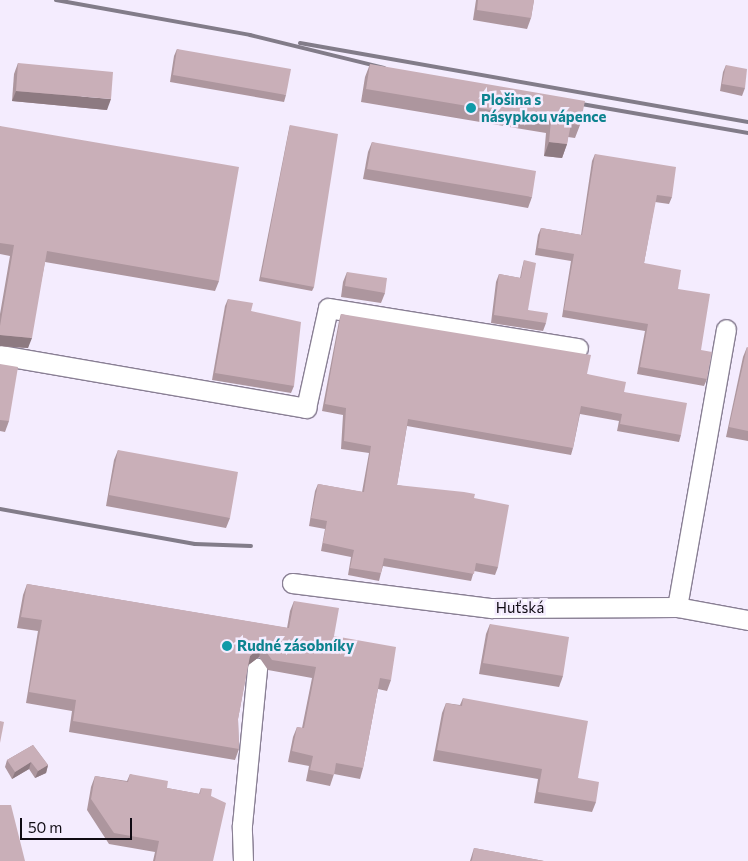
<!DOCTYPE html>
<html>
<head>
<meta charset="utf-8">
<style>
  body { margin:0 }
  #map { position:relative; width:748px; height:861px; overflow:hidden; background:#f4ecfe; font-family:Commissioner,sans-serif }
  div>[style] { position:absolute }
  .roads { filter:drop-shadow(1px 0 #897f94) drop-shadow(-1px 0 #897f94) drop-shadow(0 1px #897f94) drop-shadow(0 -1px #897f94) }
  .minor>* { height:19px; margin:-9.5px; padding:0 9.5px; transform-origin:9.5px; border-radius:9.5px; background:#fff }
  .rail>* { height:4px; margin:-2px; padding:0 2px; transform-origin:2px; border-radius:2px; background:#827c89 }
  .wall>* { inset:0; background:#ad969e }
  .shaded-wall>* { inset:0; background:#8d7a81 }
  .building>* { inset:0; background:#c9afb8 }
  .dots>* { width:14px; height:14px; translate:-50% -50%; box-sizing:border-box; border:2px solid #f4ecfe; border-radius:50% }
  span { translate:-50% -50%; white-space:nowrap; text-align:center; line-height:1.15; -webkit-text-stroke:5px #f4ecfe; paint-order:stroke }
  .culture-label { font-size:15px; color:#0d838f; font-weight:700 }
  .left { translate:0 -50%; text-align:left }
  .street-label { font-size:15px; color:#0f0b13 }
  .scale { position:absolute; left:20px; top:818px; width:112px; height:22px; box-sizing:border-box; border:2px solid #0f0b13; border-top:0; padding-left:6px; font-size:15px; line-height:18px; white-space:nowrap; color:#0f0b13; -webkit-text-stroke:4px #f4ecfe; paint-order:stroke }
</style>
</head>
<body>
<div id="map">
  <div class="roads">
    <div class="minor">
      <div style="left:0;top:355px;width:311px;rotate:9.8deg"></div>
      <div style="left:306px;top:408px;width:102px;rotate:-77.6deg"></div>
      <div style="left:328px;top:308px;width:253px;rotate:9.1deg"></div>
      <div style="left:292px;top:583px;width:201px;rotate:7.2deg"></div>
      <div style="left:491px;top:608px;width:186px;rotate:-0.3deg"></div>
      <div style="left:677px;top:607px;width:72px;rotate:10.4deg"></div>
      <div style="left:677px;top:607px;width:282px;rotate:-80deg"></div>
      <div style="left:243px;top:861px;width:36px;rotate:-92deg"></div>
      <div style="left:242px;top:825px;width:158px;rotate:-84.5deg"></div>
    </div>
  </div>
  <div class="rail">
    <div style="left:56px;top:0;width:197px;rotate:10.2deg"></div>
    <div style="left:250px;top:35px;width:138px;rotate:13.8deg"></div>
    <div style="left:300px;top:43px;width:455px;rotate:10deg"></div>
    <div style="left:570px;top:102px;width:181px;rotate:9.9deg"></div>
    <div style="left:0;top:509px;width:198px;rotate:10.2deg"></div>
    <div style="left:195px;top:544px;width:56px;rotate:2deg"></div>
  </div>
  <div class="wall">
    <div style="clip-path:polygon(476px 0,534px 0,531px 18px,527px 29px,473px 20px)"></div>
    <div style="clip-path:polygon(177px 49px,286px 95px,284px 102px,170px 82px,174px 56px)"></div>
    <div style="clip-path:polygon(18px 63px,107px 110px,12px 101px,14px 74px)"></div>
    <div style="clip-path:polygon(370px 64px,580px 125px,575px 138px,568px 137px,567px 144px,562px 158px,544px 156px,546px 133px,361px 102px,365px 77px)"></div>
    <div style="clip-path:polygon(726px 65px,745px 88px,742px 96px,720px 91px,723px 72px)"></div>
    <div style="clip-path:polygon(290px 125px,314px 287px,312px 291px,259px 281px,289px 129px)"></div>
    <div style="clip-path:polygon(0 126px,219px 281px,215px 291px,45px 262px,28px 348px,0 346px,0 314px,10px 256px,0 254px)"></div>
    <div style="clip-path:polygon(372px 142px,532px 197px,528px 208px,363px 179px,368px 152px)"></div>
    <div style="clip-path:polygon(595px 154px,672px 197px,669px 204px,655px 202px,644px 263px,678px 289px,701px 350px,707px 379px,704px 386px,637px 374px,645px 331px,562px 317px,571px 261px,535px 255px,538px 235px,541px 228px,581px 235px,592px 161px)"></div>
    <div style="clip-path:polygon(524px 260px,528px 310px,546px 323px,543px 331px,491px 323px,496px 282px,499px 274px,520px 278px,522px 268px)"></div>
    <div style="clip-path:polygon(347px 272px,385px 293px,381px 303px,341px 297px,343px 282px)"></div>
    <div style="clip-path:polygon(228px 299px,251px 311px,294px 386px,291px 393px,212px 380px,225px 306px)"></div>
    <div style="clip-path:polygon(341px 314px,587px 374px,624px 392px,681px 435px,679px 442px,617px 431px,619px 421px,580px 414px,573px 448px,571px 455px,407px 426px,397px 485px,474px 498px,498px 567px,495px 575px,474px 571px,471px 581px,383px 566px,381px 573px,379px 581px,348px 575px,351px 557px,321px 551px,325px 529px,309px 526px,315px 491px,318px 484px,362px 492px,369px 453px,341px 449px,343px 415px,322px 411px,339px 321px)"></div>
    <div style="clip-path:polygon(747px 347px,748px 348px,748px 441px,726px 437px,743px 357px)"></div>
    <div style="clip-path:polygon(0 364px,9px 421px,5px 432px,0 431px)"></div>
    <div style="clip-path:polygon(118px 450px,230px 518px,226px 528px,106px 506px,114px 460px)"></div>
    <div style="clip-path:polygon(27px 584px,287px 628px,290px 611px,294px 601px,334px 636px,391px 680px,387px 691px,378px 689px,363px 768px,360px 779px,334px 774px,330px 786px,306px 781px,309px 766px,288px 762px,293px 737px,297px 727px,302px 728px,312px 678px,268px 670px,259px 657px,248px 665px,238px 719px,239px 749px,235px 760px,69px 732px,72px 711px,26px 703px,38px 631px,17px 628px,23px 595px)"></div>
    <div style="clip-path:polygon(490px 624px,563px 676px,559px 687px,479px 674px,486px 634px)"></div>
    <div style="clip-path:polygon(463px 698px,578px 778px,596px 802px,592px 812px,534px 803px,538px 779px,433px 761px,442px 713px,446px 703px,460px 705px)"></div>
    <div style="clip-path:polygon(33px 745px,48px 765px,46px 773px,35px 778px,29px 769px,12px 779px,5px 767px,7px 760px)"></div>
    <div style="clip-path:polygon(130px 774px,167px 788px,199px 794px,201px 788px,211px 796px,213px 861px,153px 861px,155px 852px,109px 844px,87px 810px,91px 787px,95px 776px,127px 781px)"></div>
    <div style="clip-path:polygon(474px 848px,544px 861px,470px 861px)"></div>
  </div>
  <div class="shaded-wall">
    <div style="clip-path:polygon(16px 91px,111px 99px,107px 110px,12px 101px)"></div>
    <div style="clip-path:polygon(549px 142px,567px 144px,562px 158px,544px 156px)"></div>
    <div style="clip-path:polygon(0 335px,32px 338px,28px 348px,0 346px)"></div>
    <div style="clip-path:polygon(262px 646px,259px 657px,246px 667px,250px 656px)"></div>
    <div style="clip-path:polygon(31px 762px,29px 769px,12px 779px,15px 772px)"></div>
    <div style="clip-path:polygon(48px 765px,46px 773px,35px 778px,38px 771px)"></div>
  </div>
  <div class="building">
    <div style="clip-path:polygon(478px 0,534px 0,531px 18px,477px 10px)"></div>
    <div style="clip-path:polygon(177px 49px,291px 69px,286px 95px,173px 75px)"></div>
    <div style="clip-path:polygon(18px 63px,113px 72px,111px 99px,16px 91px)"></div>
    <div style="clip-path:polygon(370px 64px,585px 101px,580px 125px,571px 124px,567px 144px,549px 142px,551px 120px,366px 89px)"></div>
    <div style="clip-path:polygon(726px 65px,747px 69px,745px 88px,722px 84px)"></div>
    <div style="clip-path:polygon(290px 125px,338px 134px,314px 287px,261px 277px)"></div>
    <div style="clip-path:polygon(0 126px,239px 167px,219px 281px,47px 251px,32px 338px,0 335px,0 326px,14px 245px,0 243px)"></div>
    <div style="clip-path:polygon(372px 142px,536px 171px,532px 197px,367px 169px)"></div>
    <div style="clip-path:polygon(595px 154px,676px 167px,672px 197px,657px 195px,644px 263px,681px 270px,678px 289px,710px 294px,701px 350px,712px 352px,707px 379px,640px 367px,648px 324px,564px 310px,574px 254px,538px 248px,541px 228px,582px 235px)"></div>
    <div style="clip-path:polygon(524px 260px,536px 263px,528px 310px,548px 313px,546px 323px,494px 315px,499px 274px,521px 278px)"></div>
    <div style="clip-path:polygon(347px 272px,387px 278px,385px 293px,345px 286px)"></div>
    <div style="clip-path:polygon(228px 299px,253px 303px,251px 311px,301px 322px,294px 386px,215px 373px)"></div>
    <div style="clip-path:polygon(341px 314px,591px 355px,587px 374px,626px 382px,624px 392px,687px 403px,681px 435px,620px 424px,622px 414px,581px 406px,573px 448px,408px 419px,397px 485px,464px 492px,475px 494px,474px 498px,509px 505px,498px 567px,476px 563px,474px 574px,384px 558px,381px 573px,350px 568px,354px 550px,323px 543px,327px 521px,311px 518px,318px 484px,364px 492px,371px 446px,344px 441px,346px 408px,325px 404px)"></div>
    <div style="clip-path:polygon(747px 347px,748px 348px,748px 431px,729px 427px)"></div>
    <div style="clip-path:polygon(0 364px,18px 367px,9px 421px,0 420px)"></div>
    <div style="clip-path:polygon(118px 450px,238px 472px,230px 518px,109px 495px)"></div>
    <div style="clip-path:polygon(27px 584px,289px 628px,294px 601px,339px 608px,334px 636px,396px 647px,391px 680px,380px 678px,363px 768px,336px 763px,334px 775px,310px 770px,313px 756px,292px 751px,297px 727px,304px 728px,316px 667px,272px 660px,262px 646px,250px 656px,238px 719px,239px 749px,73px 721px,76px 700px,29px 692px,42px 620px,21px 617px)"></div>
    <div style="clip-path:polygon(490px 624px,569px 637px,563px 676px,483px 663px)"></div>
    <div style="clip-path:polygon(463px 698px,588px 721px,578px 778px,599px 782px,596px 802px,538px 792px,542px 769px,437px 750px,446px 703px,462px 706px)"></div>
    <div style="clip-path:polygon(0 721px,4px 722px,0 743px)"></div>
    <div style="clip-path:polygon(33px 745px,48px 765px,38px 771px,31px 762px,15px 772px,7px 760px)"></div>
    <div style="clip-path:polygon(130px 774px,168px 781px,167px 788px,200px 794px,201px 788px,212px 789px,211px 796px,226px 803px,213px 861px,155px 861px,159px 841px,114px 833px,91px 799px,95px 776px,128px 782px)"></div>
    <div style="clip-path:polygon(0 805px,11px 805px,25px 861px,0 861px)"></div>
    <div style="clip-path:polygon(474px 848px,544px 861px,471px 861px,472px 860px)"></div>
  </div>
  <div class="dots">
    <div style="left:471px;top:108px;background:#0f9aa8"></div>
    <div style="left:227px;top:646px;background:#0f9aa8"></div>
  </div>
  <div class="culture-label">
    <span class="left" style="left:481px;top:108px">Plošina s<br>násypkou vápence</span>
    <span class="left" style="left:237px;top:646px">Rudné zásobníky</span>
  </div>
  <div class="street-label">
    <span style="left:520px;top:608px">Huťská</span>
  </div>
  <div class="scale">50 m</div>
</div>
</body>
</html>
